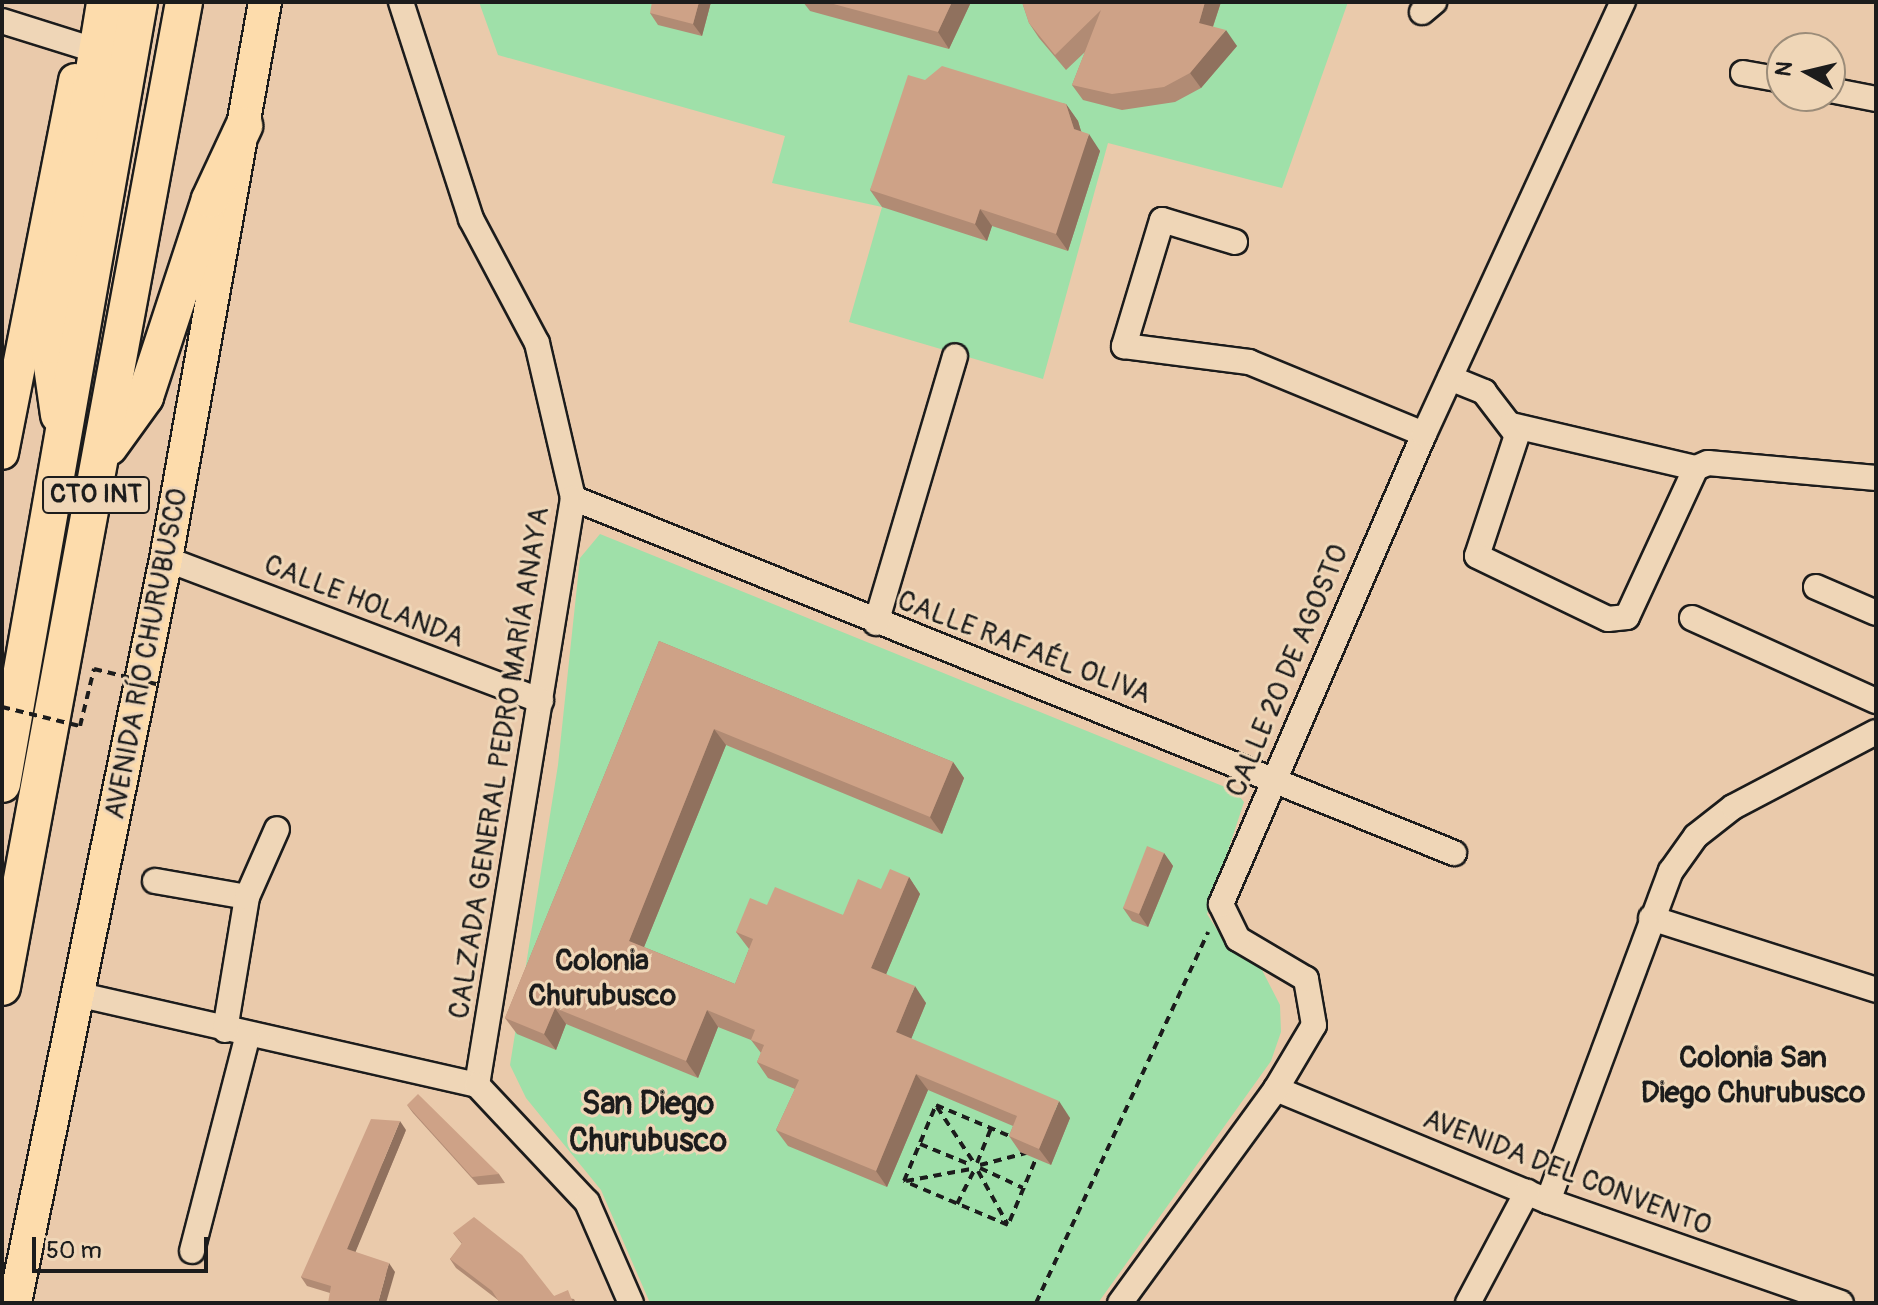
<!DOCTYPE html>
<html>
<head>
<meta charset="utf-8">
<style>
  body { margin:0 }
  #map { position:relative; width:1878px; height:1305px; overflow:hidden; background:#eacaab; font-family:Pangolin,sans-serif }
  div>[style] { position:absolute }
  .green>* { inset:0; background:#9fe0a9 }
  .path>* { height:4px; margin-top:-2px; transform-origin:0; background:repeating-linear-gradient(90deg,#1c1c1c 0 8px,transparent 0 14px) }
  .roads { filter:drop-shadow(2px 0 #1c1c1c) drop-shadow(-2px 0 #1c1c1c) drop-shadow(0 2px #1c1c1c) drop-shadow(0 -2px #1c1c1c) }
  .minor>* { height:24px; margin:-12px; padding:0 12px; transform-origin:12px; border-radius:12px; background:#efd6b7 }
  .major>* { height:32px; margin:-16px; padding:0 16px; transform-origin:16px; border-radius:16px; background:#fddcac }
  .highway>* { height:36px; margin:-18px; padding:0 18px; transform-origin:18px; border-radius:18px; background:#fddcac }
  .path-bridge>* { height:4px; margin-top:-2px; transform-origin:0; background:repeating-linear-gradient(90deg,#1c1c1c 0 8px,transparent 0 14px) }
  .wall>* { inset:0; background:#b18b74 }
  .shaded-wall>* { inset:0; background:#90715e }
  .building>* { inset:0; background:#cea287 }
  span { translate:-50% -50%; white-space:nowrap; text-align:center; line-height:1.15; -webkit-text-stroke:6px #efd6b7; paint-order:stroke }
  .shield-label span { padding:2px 6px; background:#efd6b7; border:2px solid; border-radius:6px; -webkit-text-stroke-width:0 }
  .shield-label { font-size:26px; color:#1c1c1c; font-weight:700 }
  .street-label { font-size:28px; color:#1c1c1c }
  .neighbourhood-label { font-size:30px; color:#1c1c1c; font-weight:700 }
  .quarter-label { font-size:32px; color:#1c1c1c; font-weight:700 }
  .frame { position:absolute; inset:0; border:4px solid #1c1c1c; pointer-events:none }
  .north { position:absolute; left:1766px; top:32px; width:80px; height:80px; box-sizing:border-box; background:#efd6b7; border:2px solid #9b8c79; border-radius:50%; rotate:278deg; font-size:22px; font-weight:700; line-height:32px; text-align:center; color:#1c1c1c }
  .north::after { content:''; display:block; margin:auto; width:28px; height:36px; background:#1c1c1c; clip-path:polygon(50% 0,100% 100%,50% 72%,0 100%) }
  .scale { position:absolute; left:32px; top:1237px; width:176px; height:36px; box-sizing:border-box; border:4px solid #1c1c1c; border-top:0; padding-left:10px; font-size:24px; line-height:28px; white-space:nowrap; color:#1c1c1c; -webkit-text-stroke:6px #efd6b7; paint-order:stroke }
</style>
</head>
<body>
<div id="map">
  <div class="green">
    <div style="clip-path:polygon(479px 2px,1348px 2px,1282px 188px,1108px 143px,1043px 379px,849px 322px,882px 207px,772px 183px,785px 136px,498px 55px)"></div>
    <div style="clip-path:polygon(600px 534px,1235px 791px,1244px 802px,1207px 914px,1223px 939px,1262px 970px,1280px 1005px,1281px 1032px,1271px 1061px,1098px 1303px,650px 1303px,601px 1190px,526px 1098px,510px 1065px,558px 765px,580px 558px)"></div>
  </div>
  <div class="path">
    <div style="left:936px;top:1105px;width:113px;rotate:22.9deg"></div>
    <div style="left:1040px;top:1149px;width:82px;rotate:112.8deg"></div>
    <div style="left:1008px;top:1225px;width:113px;rotate:-157.1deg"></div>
    <div style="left:904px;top:1181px;width:82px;rotate:-67.2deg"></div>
    <div style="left:937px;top:1107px;width:67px;rotate:56.5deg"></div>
    <div style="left:920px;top:1144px;width:55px;rotate:22.4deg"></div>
    <div style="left:977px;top:1163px;width:38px;rotate:-68deg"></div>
    <div style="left:980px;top:1165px;width:48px;rotate:-14.6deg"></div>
    <div style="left:980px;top:1168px;width:47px;rotate:24.9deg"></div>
    <div style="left:978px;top:1171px;width:60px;rotate:60.9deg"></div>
    <div style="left:906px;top:1181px;width:66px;rotate:-10.5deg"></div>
    <div style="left:957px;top:1204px;width:37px;rotate:-63deg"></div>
    <div style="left:1036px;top:1303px;width:409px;rotate:-65.1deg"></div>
  </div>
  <div class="roads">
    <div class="minor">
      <div style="left:401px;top:2px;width:228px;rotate:72.1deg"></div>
      <div style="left:471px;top:219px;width:140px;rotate:62deg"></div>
      <div style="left:537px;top:343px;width:159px;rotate:76.9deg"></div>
      <div style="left:573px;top:498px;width:595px;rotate:99.29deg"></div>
      <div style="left:1422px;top:12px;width:16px;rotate:-40deg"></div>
      <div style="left:2px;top:21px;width:84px;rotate:17.4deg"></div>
      <div style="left:1743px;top:73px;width:40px;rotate:10deg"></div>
      <div style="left:1830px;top:90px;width:47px;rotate:11.1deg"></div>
      <div style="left:1235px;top:242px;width:76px;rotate:-163.2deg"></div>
      <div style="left:1162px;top:220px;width:132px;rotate:106.8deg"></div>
      <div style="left:1124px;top:346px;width:126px;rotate:7.3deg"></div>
      <div style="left:1249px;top:362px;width:189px;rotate:22.4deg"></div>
      <div style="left:1450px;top:378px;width:37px;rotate:22deg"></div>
      <div style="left:1484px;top:392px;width:54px;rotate:52.5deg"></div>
      <div style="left:1517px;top:435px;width:127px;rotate:108.3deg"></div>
      <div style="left:1477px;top:556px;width:145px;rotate:25.7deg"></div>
      <div style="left:1608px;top:619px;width:19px;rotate:-6deg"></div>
      <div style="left:1627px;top:617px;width:164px;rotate:-65.2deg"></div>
      <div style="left:1696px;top:468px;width:13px;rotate:-23deg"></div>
      <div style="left:1708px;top:463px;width:169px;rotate:5.1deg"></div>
      <div style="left:1511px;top:425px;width:190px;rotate:13.1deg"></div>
      <div style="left:573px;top:498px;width:950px;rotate:21.95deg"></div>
      <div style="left:166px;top:559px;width:401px;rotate:20.7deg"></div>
      <div style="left:1816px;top:587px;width:65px;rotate:23.4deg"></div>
      <div style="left:1692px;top:618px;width:202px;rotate:24.3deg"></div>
      <div style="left:876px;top:623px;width:278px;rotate:-73.5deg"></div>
      <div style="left:155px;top:881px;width:93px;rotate:9.9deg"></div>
      <div style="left:1651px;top:918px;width:236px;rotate:17.7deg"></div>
      <div style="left:81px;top:995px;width:406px;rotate:12.8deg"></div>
      <div style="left:477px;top:1085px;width:161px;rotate:46.8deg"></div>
      <div style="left:587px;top:1202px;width:110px;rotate:66.5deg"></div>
      <div style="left:225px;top:1030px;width:135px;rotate:-80.6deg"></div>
      <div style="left:247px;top:897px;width:74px;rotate:-66.2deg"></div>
      <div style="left:1276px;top:1089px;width:294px;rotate:22.4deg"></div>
      <div style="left:1548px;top:1201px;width:310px;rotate:19.2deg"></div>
      <div style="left:1548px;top:1201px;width:352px;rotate:-69.6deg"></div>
      <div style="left:1671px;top:871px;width:43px;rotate:-54.5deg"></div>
      <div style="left:1696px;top:836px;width:47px;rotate:-38.1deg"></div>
      <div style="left:1733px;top:807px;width:161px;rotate:-27.7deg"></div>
      <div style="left:192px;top:1251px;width:223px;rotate:-75.5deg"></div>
      <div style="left:1120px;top:1303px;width:265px;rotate:-53.9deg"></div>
      <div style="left:1276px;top:1089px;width:74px;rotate:-59.3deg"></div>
      <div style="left:1314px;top:1025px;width:47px;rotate:-99.9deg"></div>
      <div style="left:1306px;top:979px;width:79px;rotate:-149.5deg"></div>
      <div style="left:1238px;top:939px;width:39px;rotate:-116deg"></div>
      <div style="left:1221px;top:904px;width:512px;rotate:-66.64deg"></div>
      <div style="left:1424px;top:434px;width:476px;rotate:-65.3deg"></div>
      <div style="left:1468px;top:1303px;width:126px;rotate:-62deg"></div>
    </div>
    <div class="major">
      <div style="left:2px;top:453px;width:380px;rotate:-78.9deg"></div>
      <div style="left:15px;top:1303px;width:759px;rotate:-78.53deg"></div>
      <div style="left:166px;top:559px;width:566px;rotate:-79.92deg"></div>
    </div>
    <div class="highway">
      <div style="left:59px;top:415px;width:71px;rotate:-98.1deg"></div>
      <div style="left:49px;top:345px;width:348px;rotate:-80.7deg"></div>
      <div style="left:109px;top:447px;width:62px;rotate:-54.2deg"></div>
      <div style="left:145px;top:397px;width:208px;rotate:-71.8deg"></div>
      <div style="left:210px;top:199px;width:81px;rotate:-65deg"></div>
      <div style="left:2px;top:784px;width:794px;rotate:-80.06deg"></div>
      <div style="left:2px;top:987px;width:1002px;rotate:-79.53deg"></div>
    </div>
  </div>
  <div class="path-bridge">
    <div style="left:2px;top:707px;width:80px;rotate:13.7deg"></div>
    <div style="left:80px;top:726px;width:59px;rotate:-76.2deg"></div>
    <div style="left:94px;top:669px;width:68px;rotate:13.6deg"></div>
  </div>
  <div class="wall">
    <div style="clip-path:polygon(711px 2px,702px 36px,658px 25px,650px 13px)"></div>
    <div style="clip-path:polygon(803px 2px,971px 2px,949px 49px,810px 11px)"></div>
    <div style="clip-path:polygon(1022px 2px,1221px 2px,1213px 27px,1237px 46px,1201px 88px,1175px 102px,1122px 110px,1083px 100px,1072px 85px,1085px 52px,1066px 70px,1039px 38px,1029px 23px)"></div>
    <div style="clip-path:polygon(925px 80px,1066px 104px,1078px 121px,1081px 131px,1100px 151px,1068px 251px,992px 226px,987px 241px,882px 207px,870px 190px)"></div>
    <div style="clip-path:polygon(659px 641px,953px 762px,964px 778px,942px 834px,726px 745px,644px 947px,735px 984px,749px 949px,736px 932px,767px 905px,843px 915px,881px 889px,909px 877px,920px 894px,886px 974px,926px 1003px,911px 1039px,1070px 1118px,1051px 1165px,1020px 1152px,1009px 1136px,1013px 1126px,928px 1090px,887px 1187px,788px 1146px,776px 1130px,795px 1089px,768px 1078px,757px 1062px,761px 1053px,751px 1040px,718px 1027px,698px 1078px,566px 1024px,556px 1050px,517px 1034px,505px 1018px)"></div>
    <div style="clip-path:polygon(1164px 853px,1173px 866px,1148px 927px,1132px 921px,1123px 908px)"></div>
    <div style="clip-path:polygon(407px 1105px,499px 1174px,505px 1183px,478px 1185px,413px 1113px)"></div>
    <div style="clip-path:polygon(406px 1130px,355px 1252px,395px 1272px,330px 1293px,307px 1286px,301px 1277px)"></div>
    <div style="clip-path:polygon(453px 1233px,554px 1296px,574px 1299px,576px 1303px,500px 1303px,498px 1300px,456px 1268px,450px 1259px,462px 1244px)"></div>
  </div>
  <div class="shaded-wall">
    <div style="clip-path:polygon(699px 2px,711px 2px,702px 36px,693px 24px)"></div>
    <div style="clip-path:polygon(952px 2px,971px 2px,949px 49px,938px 32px)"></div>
    <div style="clip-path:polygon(1205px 2px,1221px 2px,1209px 38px,1199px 23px)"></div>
    <div style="clip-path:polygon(1226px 30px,1237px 46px,1201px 88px,1190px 73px)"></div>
    <div style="clip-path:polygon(1066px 104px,1078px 121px,1085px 145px,1089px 134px,1100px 151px,1068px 251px,1056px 234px,1074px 129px)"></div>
    <div style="clip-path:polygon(980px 209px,992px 226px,987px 241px,975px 224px)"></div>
    <div style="clip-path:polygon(714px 729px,726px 745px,640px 957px,629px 941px)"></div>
    <div style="clip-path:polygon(953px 762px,964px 778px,942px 834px,930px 817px)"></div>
    <div style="clip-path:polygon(1164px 853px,1173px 866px,1148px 927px,1139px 914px)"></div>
    <div style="clip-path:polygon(909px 877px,920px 894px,882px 984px,871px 968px)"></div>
    <div style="clip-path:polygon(915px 986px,926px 1003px,907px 1049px,896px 1032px)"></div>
    <div style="clip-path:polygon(555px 1008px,566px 1024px,556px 1050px,544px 1034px)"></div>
    <div style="clip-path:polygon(707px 1010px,718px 1027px,698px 1078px,686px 1061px)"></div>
    <div style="clip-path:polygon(916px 1074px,928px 1090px,887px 1187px,876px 1171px)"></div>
    <div style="clip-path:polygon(1059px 1101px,1070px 1118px,1051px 1165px,1039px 1149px)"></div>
    <div style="clip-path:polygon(400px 1121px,406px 1130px,353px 1258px,347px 1249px)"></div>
    <div style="clip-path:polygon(389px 1263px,395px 1272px,386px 1303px,378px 1303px)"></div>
  </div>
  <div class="building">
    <div style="clip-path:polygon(652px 2px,699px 2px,693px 24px,650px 13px)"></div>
    <div style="clip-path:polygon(826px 2px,952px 2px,938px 32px)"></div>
    <div style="clip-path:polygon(1022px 2px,1205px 2px,1199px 23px,1226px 30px,1190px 73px,1164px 87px,1112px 94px,1072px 85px,1101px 10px,1055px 55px,1029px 23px)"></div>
    <div style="clip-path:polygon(942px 66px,1066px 104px,1074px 129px,1089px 134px,1056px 234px,980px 209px,975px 224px,870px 190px,908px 75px,925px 80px)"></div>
    <div style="clip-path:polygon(659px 641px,953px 762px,930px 817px,714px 729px,629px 941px,735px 984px,753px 939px,736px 932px,750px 898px,767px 905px,775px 887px,843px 915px,858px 879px,881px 889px,890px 869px,909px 877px,871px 968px,915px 986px,896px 1032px,1059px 1101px,1039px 1149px,1009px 1136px,1017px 1116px,916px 1074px,876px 1171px,776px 1130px,799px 1080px,757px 1062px,764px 1045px,751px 1040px,755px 1030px,707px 1010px,686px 1061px,555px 1008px,544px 1034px,505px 1018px)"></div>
    <div style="clip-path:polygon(1147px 846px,1164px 853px,1139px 914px,1123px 908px)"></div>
    <div style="clip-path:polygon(418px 1094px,499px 1174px,472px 1177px,407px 1105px)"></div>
    <div style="clip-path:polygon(371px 1119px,400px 1121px,347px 1249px,389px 1263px,378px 1303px,328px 1303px,331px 1286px,301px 1277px)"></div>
    <div style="clip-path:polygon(474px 1217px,522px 1255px,554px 1296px,568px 1290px,573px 1303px,500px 1303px,492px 1291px,450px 1259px,462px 1243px,453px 1233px)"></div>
  </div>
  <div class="shield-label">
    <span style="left:96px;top:495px">CTO INT</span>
  </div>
  <div class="street-label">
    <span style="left:364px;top:602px;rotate:21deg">CALLE HOLANDA</span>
    <span style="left:1024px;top:648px;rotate:21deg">CALLE RAFAÉL OLIVA</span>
    <span style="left:147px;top:654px;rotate:-79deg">AVENIDA RÍO CHURUBUSCO</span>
    <span style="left:1288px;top:671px;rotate:-67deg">CALLE 20 DE AGOSTO</span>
    <span style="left:500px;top:763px;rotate:-81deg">CALZADA GENERAL PEDRO MARÍA ANAYA</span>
    <span style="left:1567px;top:1173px;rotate:21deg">AVENIDA DEL CONVENTO</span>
  </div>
  <div class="neighbourhood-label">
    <span style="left:602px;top:978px">Colonia<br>Churubusco</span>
    <span style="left:1753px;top:1075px">Colonia San<br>Diego Churubusco</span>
  </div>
  <div class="quarter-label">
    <span style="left:648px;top:1123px">San Diego<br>Churubusco</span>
  </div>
  <div class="frame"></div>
  <div class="north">N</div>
  <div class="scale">50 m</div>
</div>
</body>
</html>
